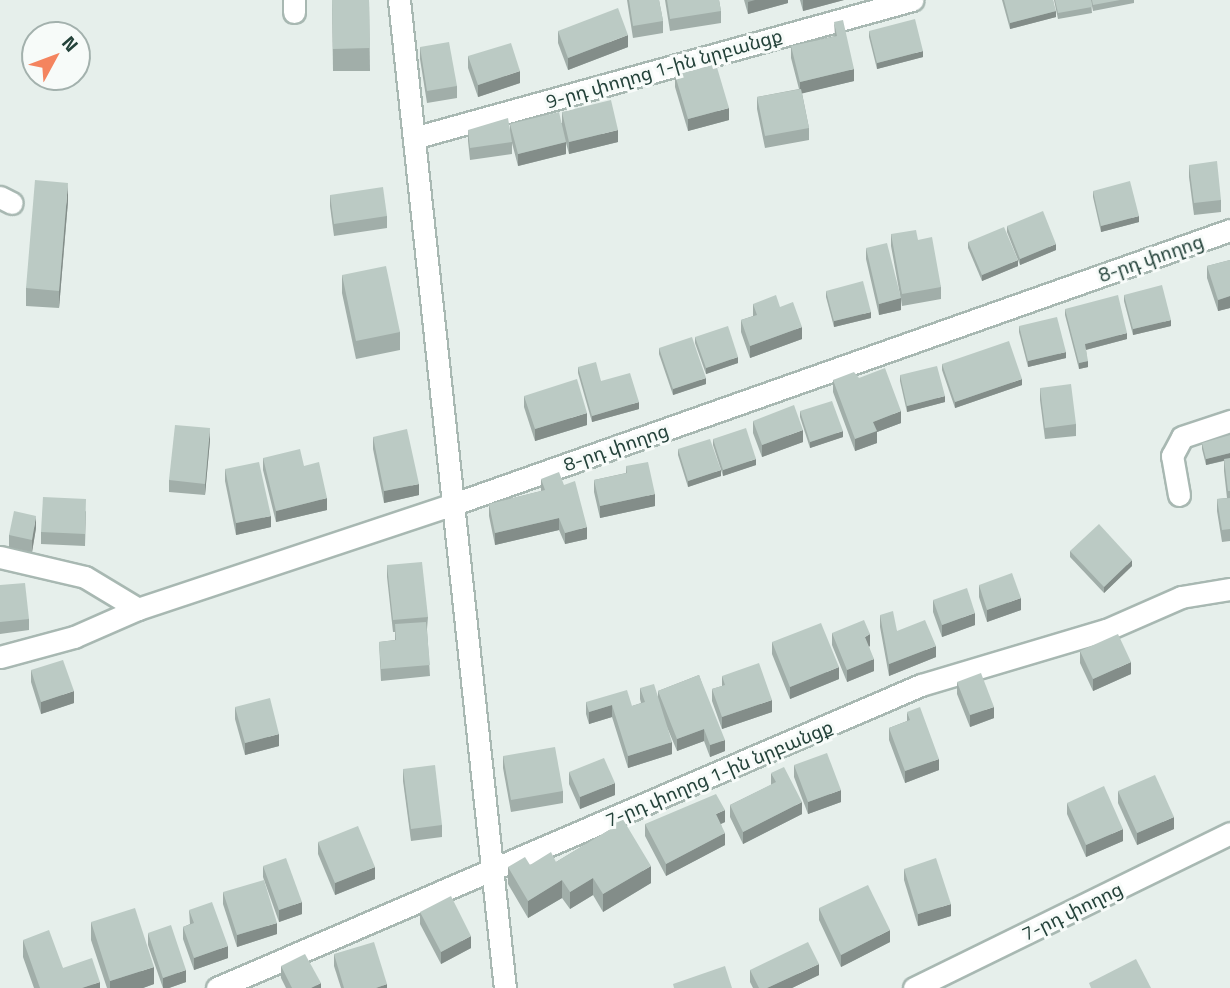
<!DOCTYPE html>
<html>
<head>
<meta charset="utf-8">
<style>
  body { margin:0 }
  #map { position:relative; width:1230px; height:988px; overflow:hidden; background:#e6efeb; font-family:"Titillium Web","Noto Sans Armenian",sans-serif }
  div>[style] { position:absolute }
  .roads { filter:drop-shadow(2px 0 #a8b8b2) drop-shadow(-2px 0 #a8b8b2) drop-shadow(0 2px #a8b8b2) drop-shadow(0 -2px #a8b8b2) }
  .minor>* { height:21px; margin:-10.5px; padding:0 10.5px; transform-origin:10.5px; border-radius:10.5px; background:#fff }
  .wall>* { inset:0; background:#a1aea9 }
  .shaded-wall>* { inset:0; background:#838d89 }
  .building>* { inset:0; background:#bbcac4 }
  span { translate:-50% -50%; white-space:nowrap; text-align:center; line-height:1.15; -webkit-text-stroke:6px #f7fbf9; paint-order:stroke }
  .street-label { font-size:19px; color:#24423a }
  .north { position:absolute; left:21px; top:21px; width:70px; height:70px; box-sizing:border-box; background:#f7fbf9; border:2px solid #a3b1ad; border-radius:50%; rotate:49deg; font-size:19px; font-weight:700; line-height:28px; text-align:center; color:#24423a }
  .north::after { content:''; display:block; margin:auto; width:24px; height:32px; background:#f4845f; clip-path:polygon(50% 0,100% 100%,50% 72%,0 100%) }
</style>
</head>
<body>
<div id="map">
  <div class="roads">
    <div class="minor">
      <div style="left:294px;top:0;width:12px;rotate:90deg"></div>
      <div style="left:399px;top:0;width:994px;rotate:83.88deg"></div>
      <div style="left:417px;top:137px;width:514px;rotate:-15.47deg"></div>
      <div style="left:0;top:197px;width:13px;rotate:27deg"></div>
      <div style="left:1179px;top:495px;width:40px;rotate:-100deg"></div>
      <div style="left:1172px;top:456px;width:21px;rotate:-62deg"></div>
      <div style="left:1182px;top:437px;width:51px;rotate:-18.4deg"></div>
      <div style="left:0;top:557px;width:87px;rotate:13.2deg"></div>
      <div style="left:85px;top:577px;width:62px;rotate:31.1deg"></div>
      <div style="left:0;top:657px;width:77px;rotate:-15.1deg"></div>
      <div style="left:74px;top:637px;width:70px;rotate:-23.6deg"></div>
      <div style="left:138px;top:609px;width:330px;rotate:-18.4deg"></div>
      <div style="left:451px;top:505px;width:826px;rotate:-19.44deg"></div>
      <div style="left:217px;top:988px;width:766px;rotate:-23.29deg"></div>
      <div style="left:921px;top:685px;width:193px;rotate:-16.6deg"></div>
      <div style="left:1106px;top:630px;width:82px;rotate:-23.7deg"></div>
      <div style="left:1181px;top:597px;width:50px;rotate:-9.3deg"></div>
      <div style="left:914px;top:988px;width:352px;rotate:-26.1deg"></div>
    </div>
  </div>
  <div class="wall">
    <div style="clip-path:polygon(332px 0,369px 0,370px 71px,333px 71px)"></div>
    <div style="clip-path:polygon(627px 0,659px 0,663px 21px,663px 33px,633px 38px)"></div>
    <div style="clip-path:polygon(665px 0,719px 0,721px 11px,721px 23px,670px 31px)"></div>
    <div style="clip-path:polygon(744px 0,788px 0,788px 3px,748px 14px)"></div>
    <div style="clip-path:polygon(800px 0,844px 0,803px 11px)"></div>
    <div style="clip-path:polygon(1002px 0,1053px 0,1056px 17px,1010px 29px)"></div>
    <div style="clip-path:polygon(1054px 0,1134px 0,1134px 3px,1093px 11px,1091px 1px,1092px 13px,1058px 19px)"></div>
    <div style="clip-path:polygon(834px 22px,854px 81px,802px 93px,809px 128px,809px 140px,765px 148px,757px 109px,757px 97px,799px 89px,791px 58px,791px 46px,835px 36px)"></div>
    <div style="clip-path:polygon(558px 31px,628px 47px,568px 70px,558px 43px)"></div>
    <div style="clip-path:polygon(869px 31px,923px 57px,877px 69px,869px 37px)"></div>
    <div style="clip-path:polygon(420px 47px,457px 86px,457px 98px,427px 103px,420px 59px)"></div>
    <div style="clip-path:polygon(468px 56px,520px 83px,478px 97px,468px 68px)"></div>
    <div style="clip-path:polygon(675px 75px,729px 120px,688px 131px,675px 87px)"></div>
    <div style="clip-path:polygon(562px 112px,618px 142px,569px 154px,566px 143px,566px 154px,518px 166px,512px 143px,512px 154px,470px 160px,468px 141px,468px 130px,510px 131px,510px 124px,562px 123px)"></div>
    <div style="clip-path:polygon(1189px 165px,1221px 200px,1221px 212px,1194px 215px,1189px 177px)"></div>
    <div style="clip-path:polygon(1093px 191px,1139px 222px,1101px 232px,1093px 197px)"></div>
    <div style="clip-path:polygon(330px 195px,387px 216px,387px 228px,334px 236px,330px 206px)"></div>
    <div style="clip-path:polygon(68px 201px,59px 308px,26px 306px,26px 288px)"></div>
    <div style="clip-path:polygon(1007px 226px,1056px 250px,1020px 265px,1007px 232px)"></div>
    <div style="clip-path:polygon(891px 234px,918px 240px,941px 287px,941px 299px,902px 306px,901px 299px,901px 310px,879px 315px,866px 259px,866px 248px,900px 295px,891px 246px)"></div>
    <div style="clip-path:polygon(968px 242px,1018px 266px,982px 281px,968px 248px)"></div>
    <div style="clip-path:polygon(1230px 260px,1230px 308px,1218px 311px,1207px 278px,1207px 266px)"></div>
    <div style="clip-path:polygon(342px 275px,400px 332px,400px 350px,356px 359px,342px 293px)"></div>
    <div style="clip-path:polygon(826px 291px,871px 318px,834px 327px,826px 297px)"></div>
    <div style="clip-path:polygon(1124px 295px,1171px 326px,1133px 335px,1124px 301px)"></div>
    <div style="clip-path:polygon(753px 304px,780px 307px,802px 339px,750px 358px,741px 332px,741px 320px,753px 316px)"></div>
    <div style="clip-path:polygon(1065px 309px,1127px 339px,1086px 350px,1088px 367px,1079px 369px,1065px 315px)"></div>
    <div style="clip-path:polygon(1019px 326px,1066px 358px,1028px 367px,1019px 332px)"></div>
    <div style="clip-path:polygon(695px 337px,738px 363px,706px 374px,695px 343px)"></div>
    <div style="clip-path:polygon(659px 348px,706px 384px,673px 395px,659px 354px)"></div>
    <div style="clip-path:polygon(942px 364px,1022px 385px,955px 408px,942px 370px)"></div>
    <div style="clip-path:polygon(578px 367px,601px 381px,639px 409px,592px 422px,578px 373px)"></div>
    <div style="clip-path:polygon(900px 375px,945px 402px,907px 412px,900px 381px)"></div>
    <div style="clip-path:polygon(859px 378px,901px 423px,877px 432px,877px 443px,855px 451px,833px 392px,833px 380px)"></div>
    <div style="clip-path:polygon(1040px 388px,1076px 424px,1076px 436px,1045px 439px,1040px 400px)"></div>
    <div style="clip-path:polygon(524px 396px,587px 425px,535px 441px,524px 407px)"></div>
    <div style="clip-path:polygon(800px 411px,843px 437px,810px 448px,800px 417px)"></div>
    <div style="clip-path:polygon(753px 421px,803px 442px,762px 457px,753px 433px)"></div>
    <div style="clip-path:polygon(1230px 435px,1230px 541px,1222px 542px,1217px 511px,1217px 499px,1227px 498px,1224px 471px,1224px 461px,1206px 465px,1202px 449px,1202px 443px)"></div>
    <div style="clip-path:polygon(373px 437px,419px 495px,384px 503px,373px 449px)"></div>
    <div style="clip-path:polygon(713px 439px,756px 465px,723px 476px,713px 445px)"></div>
    <div style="clip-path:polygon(210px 440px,205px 495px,169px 492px,169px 480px)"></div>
    <div style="clip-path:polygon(678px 449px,721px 476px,688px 487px,678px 455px)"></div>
    <div style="clip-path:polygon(263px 458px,304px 466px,327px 510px,276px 522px,263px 470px)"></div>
    <div style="clip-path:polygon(626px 466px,655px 506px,600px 518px,594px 492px,594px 480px,626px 473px)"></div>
    <div style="clip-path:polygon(225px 469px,271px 527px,236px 535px,225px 481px)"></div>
    <div style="clip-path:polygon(541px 479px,587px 539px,565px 544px,559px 530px,495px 545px,489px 516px,489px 504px,541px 491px)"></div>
    <div style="clip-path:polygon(86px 511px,85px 546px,41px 544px,41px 532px)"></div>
    <div style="clip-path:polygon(36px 528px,32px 552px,9px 547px,9px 535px)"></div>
    <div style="clip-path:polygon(1070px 551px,1132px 566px,1104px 593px,1070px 557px)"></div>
    <div style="clip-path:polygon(387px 565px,428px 617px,427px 629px,430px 676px,381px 681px,379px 642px,395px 640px,395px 632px,393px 632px,387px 577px)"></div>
    <div style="clip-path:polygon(0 585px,29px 619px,29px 630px,0 634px)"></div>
    <div style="clip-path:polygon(979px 585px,1021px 610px,987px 622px,979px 597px)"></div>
    <div style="clip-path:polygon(933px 600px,975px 625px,942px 637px,933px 612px)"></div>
    <div style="clip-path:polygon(880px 615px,897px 631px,936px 657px,889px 676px,880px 627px)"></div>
    <div style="clip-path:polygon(832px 633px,870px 646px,869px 647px,874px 671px,847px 682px,832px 645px)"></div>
    <div style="clip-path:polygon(772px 642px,839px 679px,790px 699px,772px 654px)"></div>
    <div style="clip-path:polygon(1080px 651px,1131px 674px,1093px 691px,1080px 663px)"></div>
    <div style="clip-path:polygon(31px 670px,74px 703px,41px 714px,31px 682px)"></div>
    <div style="clip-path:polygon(699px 675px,725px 751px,710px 757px,704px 741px,677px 751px,667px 727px,672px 754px,628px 768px,612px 717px,589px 724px,586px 714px,586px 702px,632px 706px,641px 703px,640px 699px,640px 688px,658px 697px,658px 691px)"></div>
    <div style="clip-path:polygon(722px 676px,772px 712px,722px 729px,712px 701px,712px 689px,722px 686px)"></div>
    <div style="clip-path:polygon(957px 682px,994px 718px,970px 727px,957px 694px)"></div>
    <div style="clip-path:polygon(235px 707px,279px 746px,245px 755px,235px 719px)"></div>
    <div style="clip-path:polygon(907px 712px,939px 770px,905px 783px,889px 740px,889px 728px,907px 721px)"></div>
    <div style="clip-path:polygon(503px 756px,563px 791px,563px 803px,511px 812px,503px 768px)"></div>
    <div style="clip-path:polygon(794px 765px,841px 802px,808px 814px,794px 777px)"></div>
    <div style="clip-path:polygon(403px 769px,442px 825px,442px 837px,411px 841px,403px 781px)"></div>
    <div style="clip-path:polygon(569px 772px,615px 795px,580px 809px,569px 784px)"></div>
    <div style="clip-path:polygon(771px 773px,802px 814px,743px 844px,730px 817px,730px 805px,771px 785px)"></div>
    <div style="clip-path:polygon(1118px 791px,1174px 829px,1137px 845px,1118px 803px)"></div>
    <div style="clip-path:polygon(1067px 803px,1123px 841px,1086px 857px,1067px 814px)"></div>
    <div style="clip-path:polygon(611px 821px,651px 883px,603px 912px,593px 895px,570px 909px,562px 898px,528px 918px,508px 884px,508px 867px,556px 862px,611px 829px)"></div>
    <div style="clip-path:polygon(725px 822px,721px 824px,725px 845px,666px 876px,645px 836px,645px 824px)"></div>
    <div style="clip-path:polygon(318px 842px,375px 879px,335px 895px,318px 854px)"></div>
    <div style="clip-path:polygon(263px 866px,302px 914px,279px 922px,263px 877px)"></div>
    <div style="clip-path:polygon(904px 869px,951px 916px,918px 926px,904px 880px)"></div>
    <div style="clip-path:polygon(223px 892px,277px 934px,237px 947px,223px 904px)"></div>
    <div style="clip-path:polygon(819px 908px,890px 942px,841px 967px,819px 920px)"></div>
    <div style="clip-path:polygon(189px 910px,228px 958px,194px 970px,183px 939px,183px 927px,190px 924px)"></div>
    <div style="clip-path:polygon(420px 912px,471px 948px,441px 964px,420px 924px)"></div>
    <div style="clip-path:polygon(91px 922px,154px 984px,143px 988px,107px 988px,91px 940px)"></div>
    <div style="clip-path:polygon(148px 933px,186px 982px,169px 988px,163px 988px,148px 945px)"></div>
    <div style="clip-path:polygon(23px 940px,63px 968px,100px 988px,34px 988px,23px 957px)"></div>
    <div style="clip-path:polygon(334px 954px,387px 988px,341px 988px,334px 966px)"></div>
    <div style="clip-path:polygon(281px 966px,321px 988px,286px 988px,281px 978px)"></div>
    <div style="clip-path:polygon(750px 970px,819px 975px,792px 988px,753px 988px,750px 982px)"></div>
  </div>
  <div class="shaded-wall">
    <div style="clip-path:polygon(755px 0,788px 0,788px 3px,748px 14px,748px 2px)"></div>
    <div style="clip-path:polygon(803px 0,844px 0,803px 11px)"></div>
    <div style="clip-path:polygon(1056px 11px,1056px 17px,1010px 29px,1010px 23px)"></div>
    <div style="clip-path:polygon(628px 35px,628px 47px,568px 70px,568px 58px)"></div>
    <div style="clip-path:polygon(923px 51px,923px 57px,877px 69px,877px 63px)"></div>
    <div style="clip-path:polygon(854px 69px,854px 81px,800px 94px,800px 82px)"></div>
    <div style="clip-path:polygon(520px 71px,520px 83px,478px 97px,478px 85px)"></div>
    <div style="clip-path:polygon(729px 108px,729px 120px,688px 131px,688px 119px)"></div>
    <div style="clip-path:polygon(618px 130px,618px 142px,569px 154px,569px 142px)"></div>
    <div style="clip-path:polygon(566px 142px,566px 154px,518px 166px,518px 154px)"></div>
    <div style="clip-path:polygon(68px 183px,68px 201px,59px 308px,59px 291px)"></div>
    <div style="clip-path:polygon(1139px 216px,1139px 222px,1101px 232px,1101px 226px)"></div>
    <div style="clip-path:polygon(1056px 244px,1056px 250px,1020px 265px,1020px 259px)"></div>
    <div style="clip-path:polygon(1018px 260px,1018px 266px,982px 281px,982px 275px)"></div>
    <div style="clip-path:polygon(1230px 296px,1230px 308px,1218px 311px,1218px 300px)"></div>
    <div style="clip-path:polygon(901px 298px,901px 310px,879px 315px,879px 304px)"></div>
    <div style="clip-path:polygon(871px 312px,871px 318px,834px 327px,834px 321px)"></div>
    <div style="clip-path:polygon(1171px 320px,1171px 326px,1133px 335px,1133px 329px)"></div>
    <div style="clip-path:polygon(802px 327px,802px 339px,750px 358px,750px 346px)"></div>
    <div style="clip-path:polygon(1127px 333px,1127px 339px,1085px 350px,1085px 344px)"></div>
    <div style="clip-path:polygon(1066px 352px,1066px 358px,1028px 367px,1028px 361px)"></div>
    <div style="clip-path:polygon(738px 357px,738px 363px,706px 374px,706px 368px)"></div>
    <div style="clip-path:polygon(1088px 361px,1088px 367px,1079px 369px,1079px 363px)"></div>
    <div style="clip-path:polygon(706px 378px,706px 384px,673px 395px,673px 389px)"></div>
    <div style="clip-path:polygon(1022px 379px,1022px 385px,955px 408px,955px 402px)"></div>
    <div style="clip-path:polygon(945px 396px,945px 402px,907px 412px,907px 406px)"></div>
    <div style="clip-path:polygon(639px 402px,639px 409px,592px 422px,592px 416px)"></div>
    <div style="clip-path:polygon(901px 411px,901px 423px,877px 432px,877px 443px,855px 451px,855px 439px,873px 422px)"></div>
    <div style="clip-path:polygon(587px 413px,587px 425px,535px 441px,535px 429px)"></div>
    <div style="clip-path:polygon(210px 428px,210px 440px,205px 495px,205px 484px)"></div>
    <div style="clip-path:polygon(803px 430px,803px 442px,762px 457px,762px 445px)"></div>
    <div style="clip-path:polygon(843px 431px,843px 437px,810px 448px,810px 442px)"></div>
    <div style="clip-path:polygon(1230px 453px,1230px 459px,1206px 465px,1206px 459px)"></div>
    <div style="clip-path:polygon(756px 459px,756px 465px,723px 476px,723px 470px)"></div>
    <div style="clip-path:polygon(721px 470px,721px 476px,688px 487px,688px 481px)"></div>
    <div style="clip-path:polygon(419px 484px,419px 495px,384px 503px,384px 491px)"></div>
    <div style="clip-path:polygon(655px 494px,655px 506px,600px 518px,600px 506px)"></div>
    <div style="clip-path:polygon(327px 498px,327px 510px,276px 522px,276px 511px)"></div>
    <div style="clip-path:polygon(36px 516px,36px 528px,32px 552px,32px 540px)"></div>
    <div style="clip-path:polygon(271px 516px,271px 527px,236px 535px,236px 523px)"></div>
    <div style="clip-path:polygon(559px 518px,559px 530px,495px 545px,495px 533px)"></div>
    <div style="clip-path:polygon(587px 527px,587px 539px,565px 544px,565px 533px)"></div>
    <div style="clip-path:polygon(1132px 560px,1132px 566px,1104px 593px,1104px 587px)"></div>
    <div style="clip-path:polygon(1021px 598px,1021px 610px,987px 622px,987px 610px)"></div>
    <div style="clip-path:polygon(975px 613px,975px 625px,942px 637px,942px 625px)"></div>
    <div style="clip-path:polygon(870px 634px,870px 646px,865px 648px,865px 637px)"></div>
    <div style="clip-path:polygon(936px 646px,936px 657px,889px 676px,889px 664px)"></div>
    <div style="clip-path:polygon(874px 659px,874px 671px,847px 682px,847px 670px)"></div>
    <div style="clip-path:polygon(1131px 662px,1131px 674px,1093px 691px,1093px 679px)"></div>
    <div style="clip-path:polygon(839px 667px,839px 679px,790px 699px,790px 687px)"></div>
    <div style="clip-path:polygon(74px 691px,74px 703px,41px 714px,41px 702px)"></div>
    <div style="clip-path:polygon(772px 700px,772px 712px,722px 729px,722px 717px)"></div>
    <div style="clip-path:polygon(612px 705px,612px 717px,589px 724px,589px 712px)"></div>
    <div style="clip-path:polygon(994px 707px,994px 718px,970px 727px,970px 715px)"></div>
    <div style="clip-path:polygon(704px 729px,704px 741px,677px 751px,677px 739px)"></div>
    <div style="clip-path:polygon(279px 734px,279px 746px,245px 755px,245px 743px)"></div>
    <div style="clip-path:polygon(725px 740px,725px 751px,710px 757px,710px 745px)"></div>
    <div style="clip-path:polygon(672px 742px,672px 754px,628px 768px,628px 756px)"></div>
    <div style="clip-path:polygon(939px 759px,939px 770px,905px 783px,905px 771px)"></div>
    <div style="clip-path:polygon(615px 783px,615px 795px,580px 809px,580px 797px)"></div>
    <div style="clip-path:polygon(841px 790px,841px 802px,808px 814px,808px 802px)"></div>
    <div style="clip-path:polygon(802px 802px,802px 814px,743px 844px,743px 832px)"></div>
    <div style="clip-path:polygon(725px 810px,725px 822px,716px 826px,716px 814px)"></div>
    <div style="clip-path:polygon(1174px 817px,1174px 829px,1137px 845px,1137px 833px)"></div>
    <div style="clip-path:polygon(1123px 829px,1123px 841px,1086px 857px,1086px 845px)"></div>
    <div style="clip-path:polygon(725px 833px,725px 845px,666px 876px,666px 864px)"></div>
    <div style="clip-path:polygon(651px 866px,651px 883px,603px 912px,603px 894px)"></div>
    <div style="clip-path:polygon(375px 867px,375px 879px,335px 895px,335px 883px)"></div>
    <div style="clip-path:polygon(593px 878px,593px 895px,570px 909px,570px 892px)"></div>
    <div style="clip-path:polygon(562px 880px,562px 898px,528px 918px,528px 901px)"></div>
    <div style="clip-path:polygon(302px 902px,302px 914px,279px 922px,279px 910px)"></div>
    <div style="clip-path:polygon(951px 904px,951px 916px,918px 926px,918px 914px)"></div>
    <div style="clip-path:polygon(277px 923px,277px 934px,237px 947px,237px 935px)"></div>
    <div style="clip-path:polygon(890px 930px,890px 942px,841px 967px,841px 955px)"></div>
    <div style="clip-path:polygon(471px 936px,471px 948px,441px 964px,441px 952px)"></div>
    <div style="clip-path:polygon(228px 946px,228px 958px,194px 970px,194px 958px)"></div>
    <div style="clip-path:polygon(819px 964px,819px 975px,792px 988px,767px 988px)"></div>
    <div style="clip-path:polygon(154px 967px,154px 984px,143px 988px,110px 988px,110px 981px)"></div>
    <div style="clip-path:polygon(186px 970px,186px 982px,169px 988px,163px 988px,163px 978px)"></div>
    <div style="clip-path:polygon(100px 982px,100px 988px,82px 988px)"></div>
    <div style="clip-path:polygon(321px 983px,321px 988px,311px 988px)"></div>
    <div style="clip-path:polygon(387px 984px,387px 988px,376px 988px)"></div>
  </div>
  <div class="building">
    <div style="clip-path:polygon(332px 0,369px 0,370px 48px,333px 49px)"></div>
    <div style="clip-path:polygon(629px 0,659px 0,663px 21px,633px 26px)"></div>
    <div style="clip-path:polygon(667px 0,719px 0,721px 11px,670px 19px)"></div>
    <div style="clip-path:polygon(1004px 0,1053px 0,1056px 11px,1010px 23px)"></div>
    <div style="clip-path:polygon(1055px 0,1091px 0,1092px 7px,1058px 13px)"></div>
    <div style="clip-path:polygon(1092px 0,1120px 0,1093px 5px)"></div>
    <div style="clip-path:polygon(618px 8px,628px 35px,568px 58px,558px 31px)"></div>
    <div style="clip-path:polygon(915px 19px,923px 51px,877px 63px,869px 31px)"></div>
    <div style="clip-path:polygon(843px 20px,854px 69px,800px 82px,791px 46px,837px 36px,834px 22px)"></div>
    <div style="clip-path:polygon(449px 42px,457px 86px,427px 91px,420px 47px)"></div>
    <div style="clip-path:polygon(511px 43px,520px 71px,478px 85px,468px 56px)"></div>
    <div style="clip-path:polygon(716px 64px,729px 108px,688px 119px,675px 75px)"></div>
    <div style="clip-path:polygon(801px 89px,809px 128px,765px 136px,757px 97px)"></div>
    <div style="clip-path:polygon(611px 100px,618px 130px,569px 142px,562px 112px)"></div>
    <div style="clip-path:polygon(559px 112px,566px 142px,518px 154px,510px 124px)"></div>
    <div style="clip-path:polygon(508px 118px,512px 142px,470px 148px,468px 130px)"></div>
    <div style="clip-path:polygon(1217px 161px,1221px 200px,1194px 203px,1189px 165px)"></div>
    <div style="clip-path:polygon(35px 180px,68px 183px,59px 291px,26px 288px)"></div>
    <div style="clip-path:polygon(1130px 181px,1139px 216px,1101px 226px,1093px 191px)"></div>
    <div style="clip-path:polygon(383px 187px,387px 216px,334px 224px,330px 195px)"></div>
    <div style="clip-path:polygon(1043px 211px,1056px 244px,1020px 259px,1007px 226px)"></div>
    <div style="clip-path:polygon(1004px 227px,1018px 260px,982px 275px,968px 242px)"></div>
    <div style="clip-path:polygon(916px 230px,918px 240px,932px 237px,941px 287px,902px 294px,891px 234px)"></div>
    <div style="clip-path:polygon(887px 243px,901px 298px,879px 304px,866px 248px)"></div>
    <div style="clip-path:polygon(1230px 260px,1230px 296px,1218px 300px,1207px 266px)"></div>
    <div style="clip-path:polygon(386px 266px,400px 332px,356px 341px,342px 275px)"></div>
    <div style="clip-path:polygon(863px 281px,871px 312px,834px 321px,826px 291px)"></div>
    <div style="clip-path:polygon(1162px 285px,1171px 320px,1133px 329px,1124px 295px)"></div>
    <div style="clip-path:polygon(776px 295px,780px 307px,793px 302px,802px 327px,750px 346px,741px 320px,757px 315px,753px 304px)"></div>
    <div style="clip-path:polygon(1118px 295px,1127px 333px,1085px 344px,1088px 361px,1079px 363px,1065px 309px)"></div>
    <div style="clip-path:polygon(1057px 317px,1066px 352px,1028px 361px,1019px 326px)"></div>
    <div style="clip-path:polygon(728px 326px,738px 357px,706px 368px,695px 337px)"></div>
    <div style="clip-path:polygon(692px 337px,706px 378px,673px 389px,659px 348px)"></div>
    <div style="clip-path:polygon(1009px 341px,1022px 379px,955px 402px,942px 364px)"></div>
    <div style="clip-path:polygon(596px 362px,601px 381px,630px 373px,639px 402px,592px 416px,578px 367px)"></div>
    <div style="clip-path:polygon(937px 366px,945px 396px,907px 406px,900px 375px)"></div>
    <div style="clip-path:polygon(885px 368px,901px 411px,873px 422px,877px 431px,855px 439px,833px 380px,854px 372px,859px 378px)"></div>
    <div style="clip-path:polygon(577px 379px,587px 413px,535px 429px,524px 396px)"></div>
    <div style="clip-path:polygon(1071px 384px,1076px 424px,1045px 428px,1040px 388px)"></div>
    <div style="clip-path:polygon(832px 401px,843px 431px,810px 442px,800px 411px)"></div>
    <div style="clip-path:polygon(794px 405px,803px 430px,762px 445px,753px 421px)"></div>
    <div style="clip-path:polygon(175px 425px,210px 428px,205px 484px,169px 480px)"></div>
    <div style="clip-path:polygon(746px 428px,756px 459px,723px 470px,713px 439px)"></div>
    <div style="clip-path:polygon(407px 429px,419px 484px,384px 491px,373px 437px)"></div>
    <div style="clip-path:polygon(1230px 435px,1230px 453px,1206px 459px,1202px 443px)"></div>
    <div style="clip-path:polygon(710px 439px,721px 470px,688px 481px,678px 449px)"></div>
    <div style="clip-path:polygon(300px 449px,304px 466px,319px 462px,327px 498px,276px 511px,263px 458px)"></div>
    <div style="clip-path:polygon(1230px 458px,1230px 491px,1228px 491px,1224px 459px)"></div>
    <div style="clip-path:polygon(259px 462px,271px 516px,236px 523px,225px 469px)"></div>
    <div style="clip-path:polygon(648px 462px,655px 494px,600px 506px,594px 480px,627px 473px,626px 466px)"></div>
    <div style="clip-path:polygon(559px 472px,564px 485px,575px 481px,587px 527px,565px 533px,559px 518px,495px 533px,489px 504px,545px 490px,541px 479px)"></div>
    <div style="clip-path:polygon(43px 497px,86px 499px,85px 534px,41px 532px)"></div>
    <div style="clip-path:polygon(1230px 498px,1230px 529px,1222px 530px,1217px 499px)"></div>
    <div style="clip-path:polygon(14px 511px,36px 516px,32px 540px,9px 535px)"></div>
    <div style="clip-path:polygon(1099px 524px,1132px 560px,1104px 587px,1070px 551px)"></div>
    <div style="clip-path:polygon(422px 562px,428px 617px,393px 620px,387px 565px)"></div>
    <div style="clip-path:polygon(1012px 573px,1021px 598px,987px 610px,979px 585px)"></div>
    <div style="clip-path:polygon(25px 583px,29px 619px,0 622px,0 585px)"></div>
    <div style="clip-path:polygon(967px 588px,975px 613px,942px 625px,933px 600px)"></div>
    <div style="clip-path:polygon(893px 611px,897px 631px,925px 620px,936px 646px,889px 664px,880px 615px)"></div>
    <div style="clip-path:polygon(864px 620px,870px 634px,865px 637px,874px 659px,847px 670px,832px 633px)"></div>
    <div style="clip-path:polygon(426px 622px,430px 665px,381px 669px,379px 642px,396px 640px,395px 624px)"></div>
    <div style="clip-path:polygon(821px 623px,839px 667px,790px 687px,772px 642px)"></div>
    <div style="clip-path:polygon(1118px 634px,1131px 662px,1093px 679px,1080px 651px)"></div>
    <div style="clip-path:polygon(63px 660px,74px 691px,41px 702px,31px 670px)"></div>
    <div style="clip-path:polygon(759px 663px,772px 700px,722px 717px,712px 689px,725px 685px,722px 676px)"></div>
    <div style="clip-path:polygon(981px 673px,994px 707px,970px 715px,957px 682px)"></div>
    <div style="clip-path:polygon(699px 675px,725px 740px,710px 745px,704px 729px,677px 739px,658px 691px)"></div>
    <div style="clip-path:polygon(654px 684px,672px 742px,628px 756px,612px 705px,589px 712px,586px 702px,627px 690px,632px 706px,645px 702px,640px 688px)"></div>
    <div style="clip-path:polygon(270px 698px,279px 734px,245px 743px,235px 707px)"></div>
    <div style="clip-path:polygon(920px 707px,939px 759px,905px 771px,889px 728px,910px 720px,907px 712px)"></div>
    <div style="clip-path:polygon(555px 747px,563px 791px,511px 800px,503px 756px)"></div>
    <div style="clip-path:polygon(827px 753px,841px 790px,808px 802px,794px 765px)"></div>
    <div style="clip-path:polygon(604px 758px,615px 783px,580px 797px,569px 772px)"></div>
    <div style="clip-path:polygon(435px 765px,442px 825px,411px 829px,403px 769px)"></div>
    <div style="clip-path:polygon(784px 767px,802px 802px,743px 832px,730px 805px,776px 782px,771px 773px)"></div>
    <div style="clip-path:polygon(1155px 775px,1174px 817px,1137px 833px,1118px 791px)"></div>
    <div style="clip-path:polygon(1104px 786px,1123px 829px,1086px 845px,1067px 803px)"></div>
    <div style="clip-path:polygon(716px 794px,725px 810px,716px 814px,725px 833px,666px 864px,645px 824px)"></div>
    <div style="clip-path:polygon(621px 816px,651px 866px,603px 894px,593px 878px,570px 892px,562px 880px,528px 901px,508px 867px,525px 857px,530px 865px,551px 852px,556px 862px,614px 827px,611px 821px)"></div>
    <div style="clip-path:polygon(358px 826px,375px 867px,335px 883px,318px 842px)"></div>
    <div style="clip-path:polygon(286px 858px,302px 902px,279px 910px,263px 866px)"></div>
    <div style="clip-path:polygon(936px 858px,951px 904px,918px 914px,904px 869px)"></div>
    <div style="clip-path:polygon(264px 880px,277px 923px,237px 935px,223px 892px)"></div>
    <div style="clip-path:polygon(868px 885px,890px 930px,841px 955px,819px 908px)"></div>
    <div style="clip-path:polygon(451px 896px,471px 936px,441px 952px,420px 912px)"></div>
    <div style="clip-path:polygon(212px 902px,228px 946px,194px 958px,183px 927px,194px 923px,189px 910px)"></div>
    <div style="clip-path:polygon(135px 908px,154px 967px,110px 981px,91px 922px)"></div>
    <div style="clip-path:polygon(171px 925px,186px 970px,163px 978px,148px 933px)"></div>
    <div style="clip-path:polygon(49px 930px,63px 968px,92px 958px,100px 982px,82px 988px,40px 988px,23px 940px)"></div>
    <div style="clip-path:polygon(374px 942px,387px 984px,376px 988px,344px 988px,334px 954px)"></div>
    <div style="clip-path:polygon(808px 942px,819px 964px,767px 988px,759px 988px,750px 970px)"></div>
    <div style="clip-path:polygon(305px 954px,321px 983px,311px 988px,292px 988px,281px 966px)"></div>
    <div style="clip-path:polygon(1136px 959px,1151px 988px,1091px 988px,1089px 983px)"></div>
    <div style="clip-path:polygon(725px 966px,732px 988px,674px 988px,673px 984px)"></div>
  </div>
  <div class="street-label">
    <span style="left:664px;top:68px;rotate:-16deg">9-րդ փողոց 1-ին նրբանցք</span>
    <span style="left:1151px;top:258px;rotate:-19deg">8-րդ փողոց</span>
    <span style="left:616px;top:447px;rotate:-19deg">8-րդ փողոց</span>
    <span style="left:719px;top:773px;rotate:-23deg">7-րդ փողոց 1-ին նրբանցք</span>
    <span style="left:1072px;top:911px;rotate:-26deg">7-րդ փողոց</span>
  </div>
  <div class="north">N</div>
</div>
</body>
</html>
